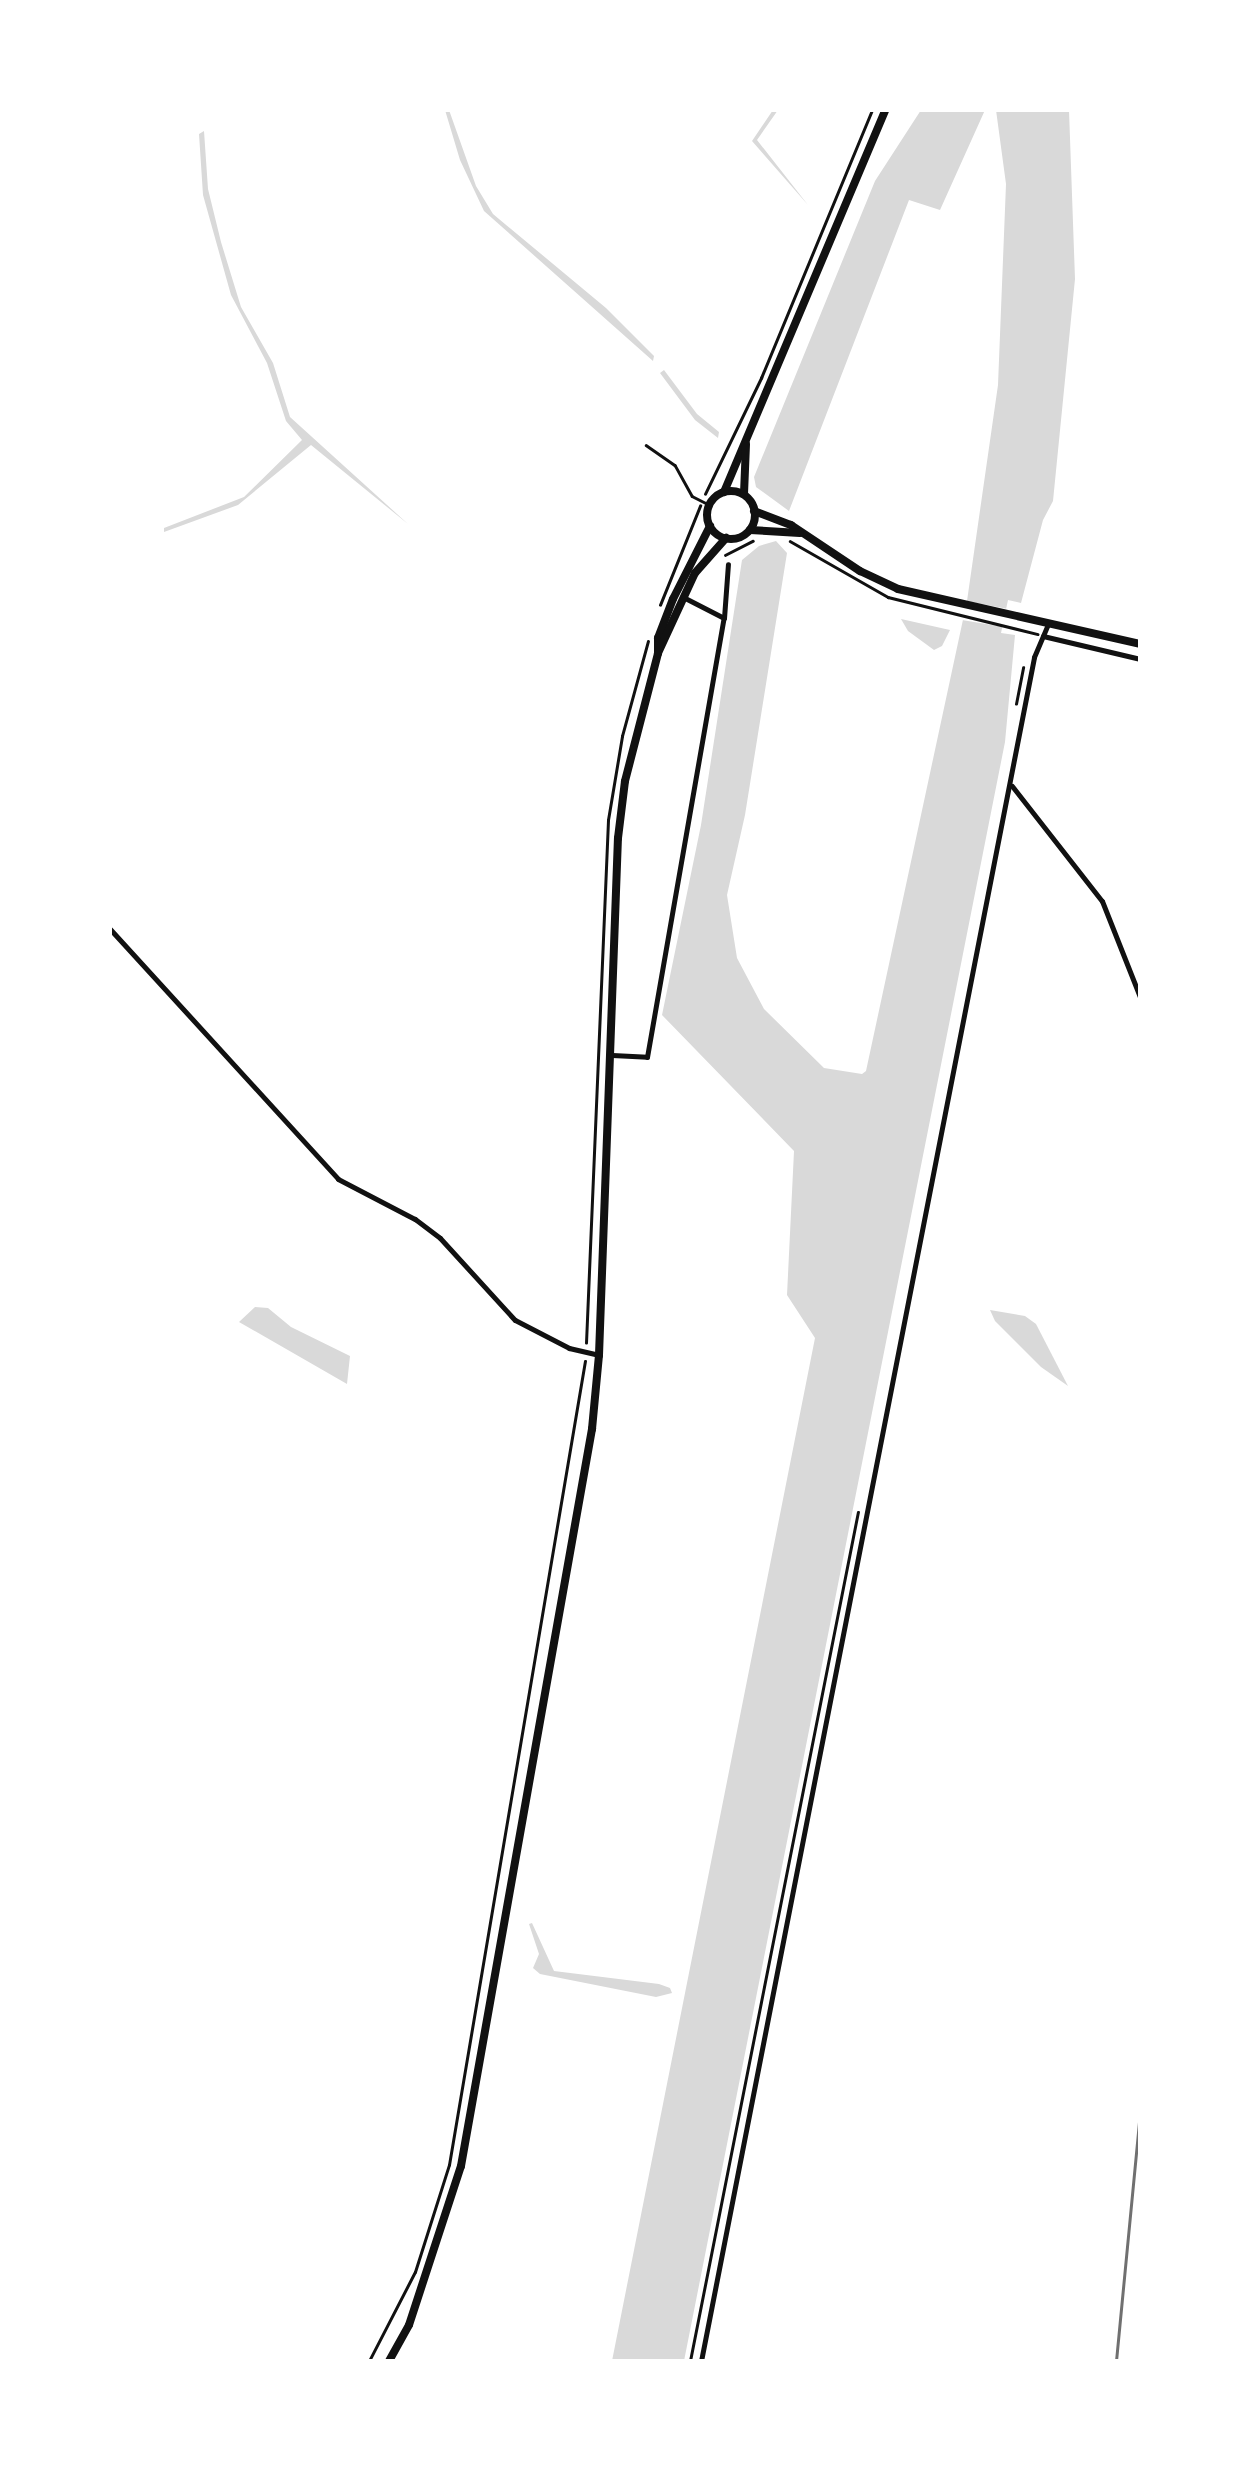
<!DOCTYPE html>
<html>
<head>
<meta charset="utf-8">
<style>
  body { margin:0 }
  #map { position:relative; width:1250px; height:2471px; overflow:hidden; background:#fff; font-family:"Space Grotesk",sans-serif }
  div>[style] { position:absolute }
  .water>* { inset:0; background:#d9d9d9 }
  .pier>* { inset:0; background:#fff }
  .path>* { height:2.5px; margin:-1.25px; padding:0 1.25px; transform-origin:1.25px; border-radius:1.25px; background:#111 }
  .service>* { height:2.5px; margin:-1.25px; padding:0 1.25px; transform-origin:1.25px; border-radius:1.25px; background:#111 }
  .minor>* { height:5px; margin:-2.5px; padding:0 2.5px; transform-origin:2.5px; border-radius:2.5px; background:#111 }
  .secondary>* { height:8px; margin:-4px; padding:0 4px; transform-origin:4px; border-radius:4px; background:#111 }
  .secondary>.ring { margin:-4px; padding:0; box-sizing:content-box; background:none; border:8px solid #111; border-radius:50% }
  .rail>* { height:2.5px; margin:-1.25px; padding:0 1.25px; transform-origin:1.25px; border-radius:1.25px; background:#707070 }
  span { translate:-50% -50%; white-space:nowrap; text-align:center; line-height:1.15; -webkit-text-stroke:10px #fff; paint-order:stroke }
  .frame { position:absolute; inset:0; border:112px solid #fff; pointer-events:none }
</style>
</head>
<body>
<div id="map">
  <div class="water">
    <div style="clip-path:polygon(445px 110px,449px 110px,476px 186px,493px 214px,606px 308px,654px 356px,653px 361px,484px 211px,460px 160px)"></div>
    <div style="clip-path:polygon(773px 110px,778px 110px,757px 140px,808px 205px,752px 141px)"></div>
    <div style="clip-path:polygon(921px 110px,985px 110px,940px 210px,909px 200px,789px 511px,756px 487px,754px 477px,875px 181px)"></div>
    <div style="clip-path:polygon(996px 110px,1069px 110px,1075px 279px,1053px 501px,1043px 520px,1021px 603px,1008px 600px,1001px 633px,1015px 635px,1005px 742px,684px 2361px,612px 2361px,815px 1338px,787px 1295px,794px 1151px,662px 1015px,701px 825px,742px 560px,759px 546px,776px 541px,787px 553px,745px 815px,727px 895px,737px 958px,764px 1009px,824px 1068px,862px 1074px,866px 1071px,967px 601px,998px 385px,1006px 184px)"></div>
    <div style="clip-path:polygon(204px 131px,208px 189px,221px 242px,241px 307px,273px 363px,290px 417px,408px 524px,311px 445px,238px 505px,164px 532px,164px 528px,244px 497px,302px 440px,286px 421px,267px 363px,231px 295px,203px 195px,199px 134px)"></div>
    <div style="clip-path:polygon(664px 370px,697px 414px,719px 432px,718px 438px,695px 420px,660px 373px)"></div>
    <div style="clip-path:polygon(901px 619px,950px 630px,942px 646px,934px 650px,908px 631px)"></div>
    <div style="clip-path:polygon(255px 1307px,268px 1308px,291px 1327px,350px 1356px,347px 1384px,239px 1322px)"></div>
    <div style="clip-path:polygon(990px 1310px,1025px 1316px,1036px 1324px,1068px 1386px,1041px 1367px,995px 1321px)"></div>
    <div style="clip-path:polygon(532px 1923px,554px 1971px,659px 1984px,670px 1988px,672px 1993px,656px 1997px,540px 1974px,533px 1968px,539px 1954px,529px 1924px)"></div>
  </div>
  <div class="pier">
    <div style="clip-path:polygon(966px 601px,1008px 609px,1004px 627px,962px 620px)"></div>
  </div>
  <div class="path">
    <div style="left:705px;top:494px;width:129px;rotate:-64.2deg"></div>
    <div style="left:761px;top:378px;width:290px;rotate:-67.5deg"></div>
    <div style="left:790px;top:541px;width:113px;rotate:29.7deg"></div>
    <div style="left:888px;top:597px;width:154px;rotate:13.9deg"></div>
    <div style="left:725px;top:555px;width:31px;rotate:-27deg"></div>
    <div style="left:660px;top:605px;width:107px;rotate:-68deg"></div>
    <div style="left:1016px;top:704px;width:37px;rotate:-79deg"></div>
    <div style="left:586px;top:1343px;width:523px;rotate:-87.59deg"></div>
    <div style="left:608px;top:820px;width:85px;rotate:-80.5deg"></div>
    <div style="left:622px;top:736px;width:98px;rotate:-74.7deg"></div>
    <div style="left:369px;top:2361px;width:100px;rotate:-62.7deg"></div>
    <div style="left:415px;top:2272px;width:112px;rotate:-72.4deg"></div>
    <div style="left:449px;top:2165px;width:815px;rotate:-80.4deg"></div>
    <div style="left:690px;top:2361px;width:865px;rotate:-78.81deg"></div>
  </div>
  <div class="service">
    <div style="left:646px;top:445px;width:35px;rotate:35deg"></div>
    <div style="left:675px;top:465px;width:35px;rotate:61deg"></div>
    <div style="left:692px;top:496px;width:20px;rotate:27deg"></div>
  </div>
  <div class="minor">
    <div style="left:683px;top:597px;width:46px;rotate:27.1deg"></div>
    <div style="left:1043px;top:636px;width:100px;rotate:13.3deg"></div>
    <div style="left:1012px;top:786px;width:146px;rotate:52deg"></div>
    <div style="left:1102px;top:901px;width:103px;rotate:68.4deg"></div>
    <div style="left:110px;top:929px;width:338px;rotate:47.6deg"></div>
    <div style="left:338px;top:1179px;width:87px;rotate:27.5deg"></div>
    <div style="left:415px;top:1219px;width:31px;rotate:37deg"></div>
    <div style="left:440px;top:1238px;width:111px;rotate:47.6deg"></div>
    <div style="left:515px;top:1320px;width:61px;rotate:27.4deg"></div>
    <div style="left:569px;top:1348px;width:31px;rotate:13deg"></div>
    <div style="left:612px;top:1055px;width:35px;rotate:3deg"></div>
    <div style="left:647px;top:1057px;width:446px;rotate:-80.1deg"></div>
    <div style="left:724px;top:618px;width:54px;rotate:-85.8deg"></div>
    <div style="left:701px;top:2361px;width:1736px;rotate:-78.94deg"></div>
    <div style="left:1034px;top:657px;width:36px;rotate:-67deg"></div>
  </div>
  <div class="secondary">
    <div class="ring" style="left:707px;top:491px;width:40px;height:40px"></div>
    <div style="left:724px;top:492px;width:415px;rotate:-67.1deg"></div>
    <div style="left:744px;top:494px;width:50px;rotate:-87.7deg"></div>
    <div style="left:754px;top:511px;width:40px;rotate:21deg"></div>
    <div style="left:791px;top:525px;width:83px;rotate:33.7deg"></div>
    <div style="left:860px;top:571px;width:42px;rotate:25.3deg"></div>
    <div style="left:898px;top:589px;width:248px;rotate:12.8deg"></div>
    <div style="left:750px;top:530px;width:50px;rotate:3.4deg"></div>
    <div style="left:658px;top:653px;width:15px;rotate:-90deg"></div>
    <div style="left:658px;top:638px;width:42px;rotate:-69deg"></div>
    <div style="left:673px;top:599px;width:82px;rotate:-63.1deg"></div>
    <div style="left:389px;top:2361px;width:41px;rotate:-60.9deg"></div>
    <div style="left:409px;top:2325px;width:167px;rotate:-71.9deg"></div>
    <div style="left:461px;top:2166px;width:749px;rotate:-79.92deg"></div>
    <div style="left:592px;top:1429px;width:74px;rotate:-84.6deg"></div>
    <div style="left:599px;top:1355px;width:517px;rotate:-87.9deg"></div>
    <div style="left:618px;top:838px;width:57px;rotate:-83deg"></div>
    <div style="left:625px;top:781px;width:132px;rotate:-75.5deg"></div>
    <div style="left:658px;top:653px;width:88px;rotate:-65.2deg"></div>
    <div style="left:695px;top:573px;width:47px;rotate:-48.5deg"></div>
  </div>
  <div class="rail">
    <div style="left:1116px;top:2361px;width:251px;rotate:-84.5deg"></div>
  </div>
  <div class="frame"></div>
</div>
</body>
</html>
